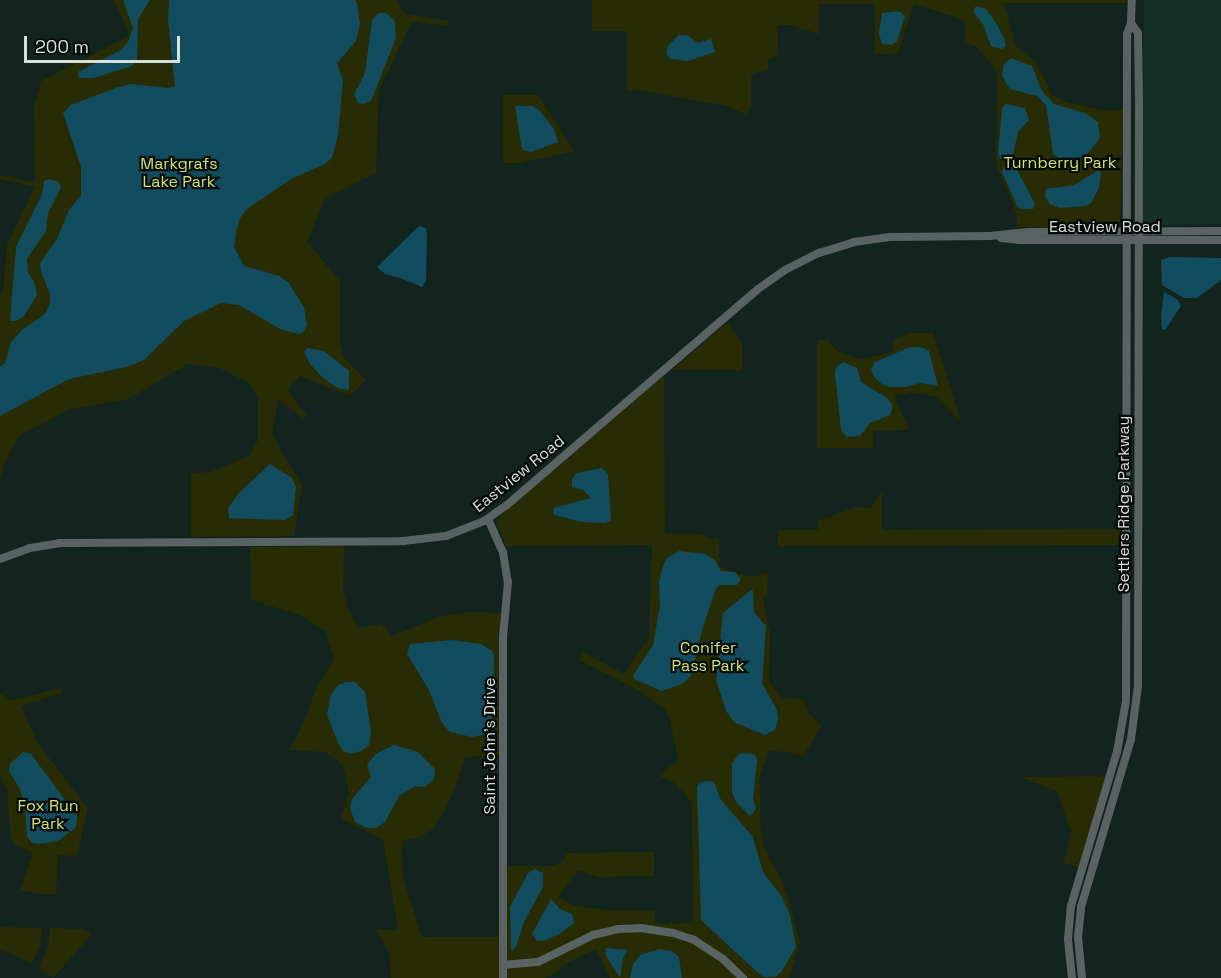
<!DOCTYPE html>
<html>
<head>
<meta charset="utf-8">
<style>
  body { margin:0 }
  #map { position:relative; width:1221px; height:978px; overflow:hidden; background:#12241d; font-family:"Space Grotesk",sans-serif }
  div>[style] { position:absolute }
  .built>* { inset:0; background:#153027 }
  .green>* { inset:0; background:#282c04 }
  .water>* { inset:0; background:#114d5f }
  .tertiary>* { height:8px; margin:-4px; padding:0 4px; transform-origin:4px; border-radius:4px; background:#596363 }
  span { translate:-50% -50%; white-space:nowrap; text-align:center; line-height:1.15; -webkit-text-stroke:4.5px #050b08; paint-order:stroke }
  .park-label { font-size:16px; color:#d4e372 }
  .street-label { font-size:16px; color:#d5e0db }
  .scale { position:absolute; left:24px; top:36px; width:156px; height:27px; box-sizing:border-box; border:3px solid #d5e0db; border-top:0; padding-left:8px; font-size:18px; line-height:21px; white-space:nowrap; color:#d5e0db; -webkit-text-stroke:4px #050b08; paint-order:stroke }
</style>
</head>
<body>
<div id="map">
  <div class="built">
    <div style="clip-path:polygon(1144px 0,1221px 0,1221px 224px,1150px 225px,1142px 219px)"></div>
  </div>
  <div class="green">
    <div style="clip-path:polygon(110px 0,397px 0,405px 14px,448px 21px,448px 26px,412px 21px,379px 90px,376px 173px,325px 199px,307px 242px,340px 281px,340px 347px,345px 359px,366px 380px,350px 396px,300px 376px,287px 389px,307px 416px,303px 418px,278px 400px,272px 435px,302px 485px,294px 536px,191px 537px,191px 473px,211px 472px,249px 456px,258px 440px,258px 397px,249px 383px,220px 368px,188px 364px,128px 399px,68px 410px,19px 436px,4px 464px,0 480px,0 296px,3px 292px,7px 245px,35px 187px,0 179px,0 175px,35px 182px,34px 105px,41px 81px,127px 37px,129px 32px,114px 1px)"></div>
    <div style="clip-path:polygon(592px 0,1128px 0,1128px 3px,1004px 3px,1015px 45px,1036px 62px,1052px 95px,1066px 102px,1102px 110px,1123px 110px,1120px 222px,1113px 227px,1017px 227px,1017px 215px,996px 164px,997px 72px,977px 47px,965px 42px,965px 20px,914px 4px,898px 53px,875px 55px,875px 4px,819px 4px,819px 34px,790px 25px,778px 25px,778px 54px,769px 60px,768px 69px,751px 75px,751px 106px,746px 114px,723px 105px,637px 90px,627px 91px,627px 31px,592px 31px)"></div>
    <div style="clip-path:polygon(503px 95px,538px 95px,574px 151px,521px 163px,503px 163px)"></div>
    <div style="clip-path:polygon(727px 323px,742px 343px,742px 370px,672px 370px)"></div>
    <div style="clip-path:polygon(909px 333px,933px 333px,961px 422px,936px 397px,911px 392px,894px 396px,909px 430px,873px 431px,873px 448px,817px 448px,817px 340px,828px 340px,838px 352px,861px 359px,893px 352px,893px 341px)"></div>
    <div style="clip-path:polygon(664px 376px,665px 533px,704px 534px,708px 539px,719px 539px,719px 564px,723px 569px,752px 577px,768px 572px,767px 596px,763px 597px,770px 635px,769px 682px,783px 698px,803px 699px,808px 713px,822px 726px,803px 756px,787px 752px,768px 751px,760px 778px,760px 824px,764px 847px,784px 885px,800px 942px,789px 978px,610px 978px,596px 949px,561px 966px,562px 969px,545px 978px,391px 978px,389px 952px,375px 930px,398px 930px,383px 839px,343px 820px,342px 815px,349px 793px,343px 765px,325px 752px,289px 750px,304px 722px,315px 691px,334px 659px,326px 631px,297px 614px,251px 600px,250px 547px,344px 546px,343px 590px,348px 609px,358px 628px,381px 624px,392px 636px,442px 616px,468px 612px,506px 613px,503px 755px,465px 757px,456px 786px,445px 810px,433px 828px,419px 838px,402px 841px,403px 877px,422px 937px,503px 937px,503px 866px,554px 866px,566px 858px,563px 853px,654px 852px,654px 876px,597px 877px,578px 870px,558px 897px,575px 906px,608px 910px,655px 911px,654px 922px,661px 924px,693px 923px,692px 803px,676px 784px,659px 776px,678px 760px,670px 720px,665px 709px,640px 691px,579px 660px,583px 652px,624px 674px,649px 638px,652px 545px,506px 546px,497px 523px,499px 517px)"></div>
    <div style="clip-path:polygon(882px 492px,882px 530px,1121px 529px,1122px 545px,778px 546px,778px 530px,818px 530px,818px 521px,856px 507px,870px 508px)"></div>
    <div style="clip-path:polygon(60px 688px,62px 693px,21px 706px,38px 744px,88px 808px,77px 856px,58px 855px,56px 894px,42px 894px,20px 890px,33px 853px,17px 846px,11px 839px,7px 789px,0 776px,0 693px,12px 701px)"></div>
    <div style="clip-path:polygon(1109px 776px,1081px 868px,1064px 863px,1071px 832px,1057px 791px,1019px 777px)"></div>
    <div style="clip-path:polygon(0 927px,42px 928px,40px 946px,32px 963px,0 949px)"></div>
    <div style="clip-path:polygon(50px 928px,84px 929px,91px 935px,53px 978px,39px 969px,48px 947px)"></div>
  </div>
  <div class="water">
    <div style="clip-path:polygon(123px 0,150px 0,138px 19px,137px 61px,132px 66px,93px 78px,79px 78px,78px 72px,121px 50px,128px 42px,133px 28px)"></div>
    <div style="clip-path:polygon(169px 0,355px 0,357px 4px,360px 24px,356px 41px,337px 63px,343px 80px,338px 135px,332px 158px,325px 164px,291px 179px,247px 209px,240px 218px,236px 233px,234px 247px,244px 266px,279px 276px,288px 282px,304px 307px,307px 325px,304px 331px,300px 334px,282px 330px,239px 305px,221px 303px,184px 321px,144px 360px,126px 367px,69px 379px,0 416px,0 367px,5px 363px,11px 342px,22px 330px,45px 314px,50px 303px,50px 294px,41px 272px,40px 263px,57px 239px,69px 210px,81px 195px,81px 167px,63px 113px,71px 105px,118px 87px,131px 84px,168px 88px,175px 86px,168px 20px)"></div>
    <div style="clip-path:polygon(976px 6px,986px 9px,996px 23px,1005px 40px,1006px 46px,1002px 49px,991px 46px,983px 24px,973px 12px)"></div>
    <div style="clip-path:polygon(899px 11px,905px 16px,897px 41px,891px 45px,882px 44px,879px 34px,882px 13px)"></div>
    <div style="clip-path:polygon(378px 13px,386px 13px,395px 21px,396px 38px,371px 101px,363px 104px,358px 103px,354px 95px,365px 73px,372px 20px)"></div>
    <div style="clip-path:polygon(679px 35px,687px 35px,698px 43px,711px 39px,715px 52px,688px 61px,670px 59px,666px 54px,668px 46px)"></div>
    <div style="clip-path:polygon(1011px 58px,1032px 66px,1042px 91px,1054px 104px,1085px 113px,1098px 122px,1100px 138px,1087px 154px,1071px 161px,1062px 160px,1053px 154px,1046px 105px,1037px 96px,1010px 89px,1002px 76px,1004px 64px)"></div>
    <div style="clip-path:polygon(1006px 104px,1025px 108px,1029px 120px,1018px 132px,1012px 159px,1003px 161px,998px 155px,1002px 108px)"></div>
    <div style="clip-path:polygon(515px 106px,533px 106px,540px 111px,554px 129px,558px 142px,531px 152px,522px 150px)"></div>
    <div style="clip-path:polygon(1011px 166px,1017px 170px,1035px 204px,1033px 209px,1021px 209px,1017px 206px,1002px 172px,1004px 167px)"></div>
    <div style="clip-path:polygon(1097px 171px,1101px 172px,1099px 188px,1091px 203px,1086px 206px,1059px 208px,1050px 204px,1045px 197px,1046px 189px,1074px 185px)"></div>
    <div style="clip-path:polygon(50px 179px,59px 182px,61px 188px,48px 213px,46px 231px,27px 259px,28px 272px,35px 284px,37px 295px,24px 316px,16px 321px,10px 321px,16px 247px,42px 194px,44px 181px)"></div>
    <div style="clip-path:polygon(419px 226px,426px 228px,427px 233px,426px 281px,422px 287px,400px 278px,385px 274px,377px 267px)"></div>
    <div style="clip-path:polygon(1170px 257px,1221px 258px,1221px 280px,1197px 298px,1184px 298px,1162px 285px,1161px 260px)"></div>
    <div style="clip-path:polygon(1164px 292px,1178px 300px,1181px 306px,1165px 330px,1162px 329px,1161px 317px)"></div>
    <div style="clip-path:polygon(910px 347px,921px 347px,929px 351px,938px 386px,920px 383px,906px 387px,890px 387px,883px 385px,874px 377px,871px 369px,875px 362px)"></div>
    <div style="clip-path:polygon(307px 348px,324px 351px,349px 371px,349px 390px,338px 388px,323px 378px,310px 364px,304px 352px)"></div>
    <div style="clip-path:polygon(843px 362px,857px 368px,861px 382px,887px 398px,893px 406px,890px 415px,870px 423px,860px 436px,847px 437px,841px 430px,835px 374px,836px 367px)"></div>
    <div style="clip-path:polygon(270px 464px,292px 478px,296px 487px,293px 515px,285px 520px,229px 518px,228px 508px,239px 493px)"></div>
    <div style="clip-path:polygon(602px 468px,608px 474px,611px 520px,605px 523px,582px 522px,554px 515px,553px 509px,557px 507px,591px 498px,583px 490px,572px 487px,572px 479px,577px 473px)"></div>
    <div style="clip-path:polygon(679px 551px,705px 554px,715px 560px,721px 571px,735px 572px,741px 579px,737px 585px,719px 585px,716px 588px,703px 627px,691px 676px,682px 684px,662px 691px,634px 679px,633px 676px,653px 645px,660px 605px,659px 582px,663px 566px,667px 558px)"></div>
    <div style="clip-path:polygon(751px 590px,753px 591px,754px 612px,766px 626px,762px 683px,777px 710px,778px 719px,775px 730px,765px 735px,734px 722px,726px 711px,716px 680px,723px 613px)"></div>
    <div style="clip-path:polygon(452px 640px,481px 644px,492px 651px,494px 656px,493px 723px,490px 730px,482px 735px,472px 737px,450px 732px,442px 723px,429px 690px,407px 654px,410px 644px)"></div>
    <div style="clip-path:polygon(346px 682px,355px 682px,365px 692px,371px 733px,369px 745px,361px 751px,351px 754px,343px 751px,338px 743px,327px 715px,331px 694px,338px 685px)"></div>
    <div style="clip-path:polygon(394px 745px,418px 752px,435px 769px,434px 779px,425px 787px,415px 786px,399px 796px,385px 822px,376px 828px,367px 828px,355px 822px,350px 808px,352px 799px,371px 777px,367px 765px,370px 761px,377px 753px)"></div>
    <div style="clip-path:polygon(23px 752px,31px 754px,77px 816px,76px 827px,58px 841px,37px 844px,32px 843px,27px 836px,25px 806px,20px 789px,9px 771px,10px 764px)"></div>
    <div style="clip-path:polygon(743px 753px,755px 755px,757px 759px,753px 799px,756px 809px,750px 816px,736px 802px,732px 792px,732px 763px,738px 755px)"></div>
    <div style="clip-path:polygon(706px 781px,714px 782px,721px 800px,753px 837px,763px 872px,782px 897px,790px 915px,796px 947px,782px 971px,775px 977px,764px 977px,758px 973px,701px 920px,697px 787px,699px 783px)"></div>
    <div style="clip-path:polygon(535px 869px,543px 873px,543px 887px,524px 922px,516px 947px,511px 951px,510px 907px,528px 873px)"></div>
    <div style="clip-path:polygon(551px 899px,560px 909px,572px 914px,574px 923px,559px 934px,544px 941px,537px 941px,532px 934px)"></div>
    <div style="clip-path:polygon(606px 948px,628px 950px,623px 958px,620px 978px,605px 954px)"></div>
    <div style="clip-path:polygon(660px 949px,672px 951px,679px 957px,682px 978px,630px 978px,633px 964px,640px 955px)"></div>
  </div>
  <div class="tertiary">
    <div style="left:1001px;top:238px;width:18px;rotate:6deg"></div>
    <div style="left:1019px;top:240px;width:202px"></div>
    <div style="left:488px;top:519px;width:36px;rotate:66deg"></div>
    <div style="left:503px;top:552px;width:30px;rotate:81deg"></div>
    <div style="left:508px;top:582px;width:55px;rotate:95.2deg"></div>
    <div style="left:503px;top:637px;width:341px;rotate:90deg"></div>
    <div style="left:0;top:559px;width:32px;rotate:-20deg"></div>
    <div style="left:30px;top:548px;width:30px;rotate:-9deg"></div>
    <div style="left:60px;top:543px;width:343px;rotate:-0.3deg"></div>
    <div style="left:403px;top:541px;width:43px;rotate:-6.6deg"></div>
    <div style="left:446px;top:536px;width:41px;rotate:-21.5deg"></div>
    <div style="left:484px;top:521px;width:28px;rotate:-35deg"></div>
    <div style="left:507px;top:505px;width:331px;rotate:-40.7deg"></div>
    <div style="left:758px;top:289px;width:33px;rotate:-35deg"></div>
    <div style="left:785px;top:270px;width:38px;rotate:-27deg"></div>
    <div style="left:819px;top:253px;width:37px;rotate:-17deg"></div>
    <div style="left:854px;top:242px;width:36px;rotate:-8deg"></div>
    <div style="left:890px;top:237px;width:100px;rotate:-0.6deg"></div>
    <div style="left:990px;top:236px;width:38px;rotate:-6deg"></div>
    <div style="left:1028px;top:232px;width:193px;rotate:-0.3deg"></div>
    <div style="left:503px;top:965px;width:35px;rotate:-5deg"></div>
    <div style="left:538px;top:962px;width:61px;rotate:-26.1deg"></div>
    <div style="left:593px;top:935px;width:26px;rotate:-13deg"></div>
    <div style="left:618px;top:929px;width:23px;rotate:-2deg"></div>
    <div style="left:641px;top:928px;width:32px;rotate:9deg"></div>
    <div style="left:673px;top:933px;width:22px;rotate:18deg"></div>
    <div style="left:694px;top:940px;width:35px;rotate:33deg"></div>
    <div style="left:723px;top:959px;width:28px;rotate:44deg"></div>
    <div style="left:1072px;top:978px;width:39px;rotate:-96deg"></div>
    <div style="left:1068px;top:939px;width:33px;rotate:-85deg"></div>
    <div style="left:1071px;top:906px;width:161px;rotate:-73.4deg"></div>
    <div style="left:1117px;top:752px;width:52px;rotate:-80deg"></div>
    <div style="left:1126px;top:701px;width:667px;rotate:-89.91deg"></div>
    <div style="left:1127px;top:34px;width:12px;rotate:-70deg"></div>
    <div style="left:1131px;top:23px;width:23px;rotate:-88deg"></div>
    <div style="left:1082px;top:978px;width:41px;rotate:-95.6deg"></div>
    <div style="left:1078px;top:937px;width:30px;rotate:-84deg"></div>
    <div style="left:1081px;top:907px;width:175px;rotate:-73.4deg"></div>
    <div style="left:1131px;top:739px;width:53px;rotate:-82.5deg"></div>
    <div style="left:1138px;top:686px;width:587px;rotate:-89.9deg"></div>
    <div style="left:1139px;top:99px;width:66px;rotate:-90.9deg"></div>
    <div style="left:1138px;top:33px;width:12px;rotate:-125deg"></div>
  </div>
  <div class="park-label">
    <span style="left:1060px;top:163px">Turnberry Park</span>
    <span style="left:179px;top:173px">Markgrafs<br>Lake Park</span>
    <span style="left:708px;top:657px">Conifer<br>Pass Park</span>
    <span style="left:48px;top:815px">Fox Run<br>Park</span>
  </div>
  <div class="street-label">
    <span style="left:1105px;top:227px">Eastview Road</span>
    <span style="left:519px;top:474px;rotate:-39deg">Eastview Road</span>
    <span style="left:1124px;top:504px;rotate:-90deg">Settlers Ridge Parkway</span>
    <span style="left:490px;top:746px;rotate:-90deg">Saint John's Drive</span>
  </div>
  <div class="scale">200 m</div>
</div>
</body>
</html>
